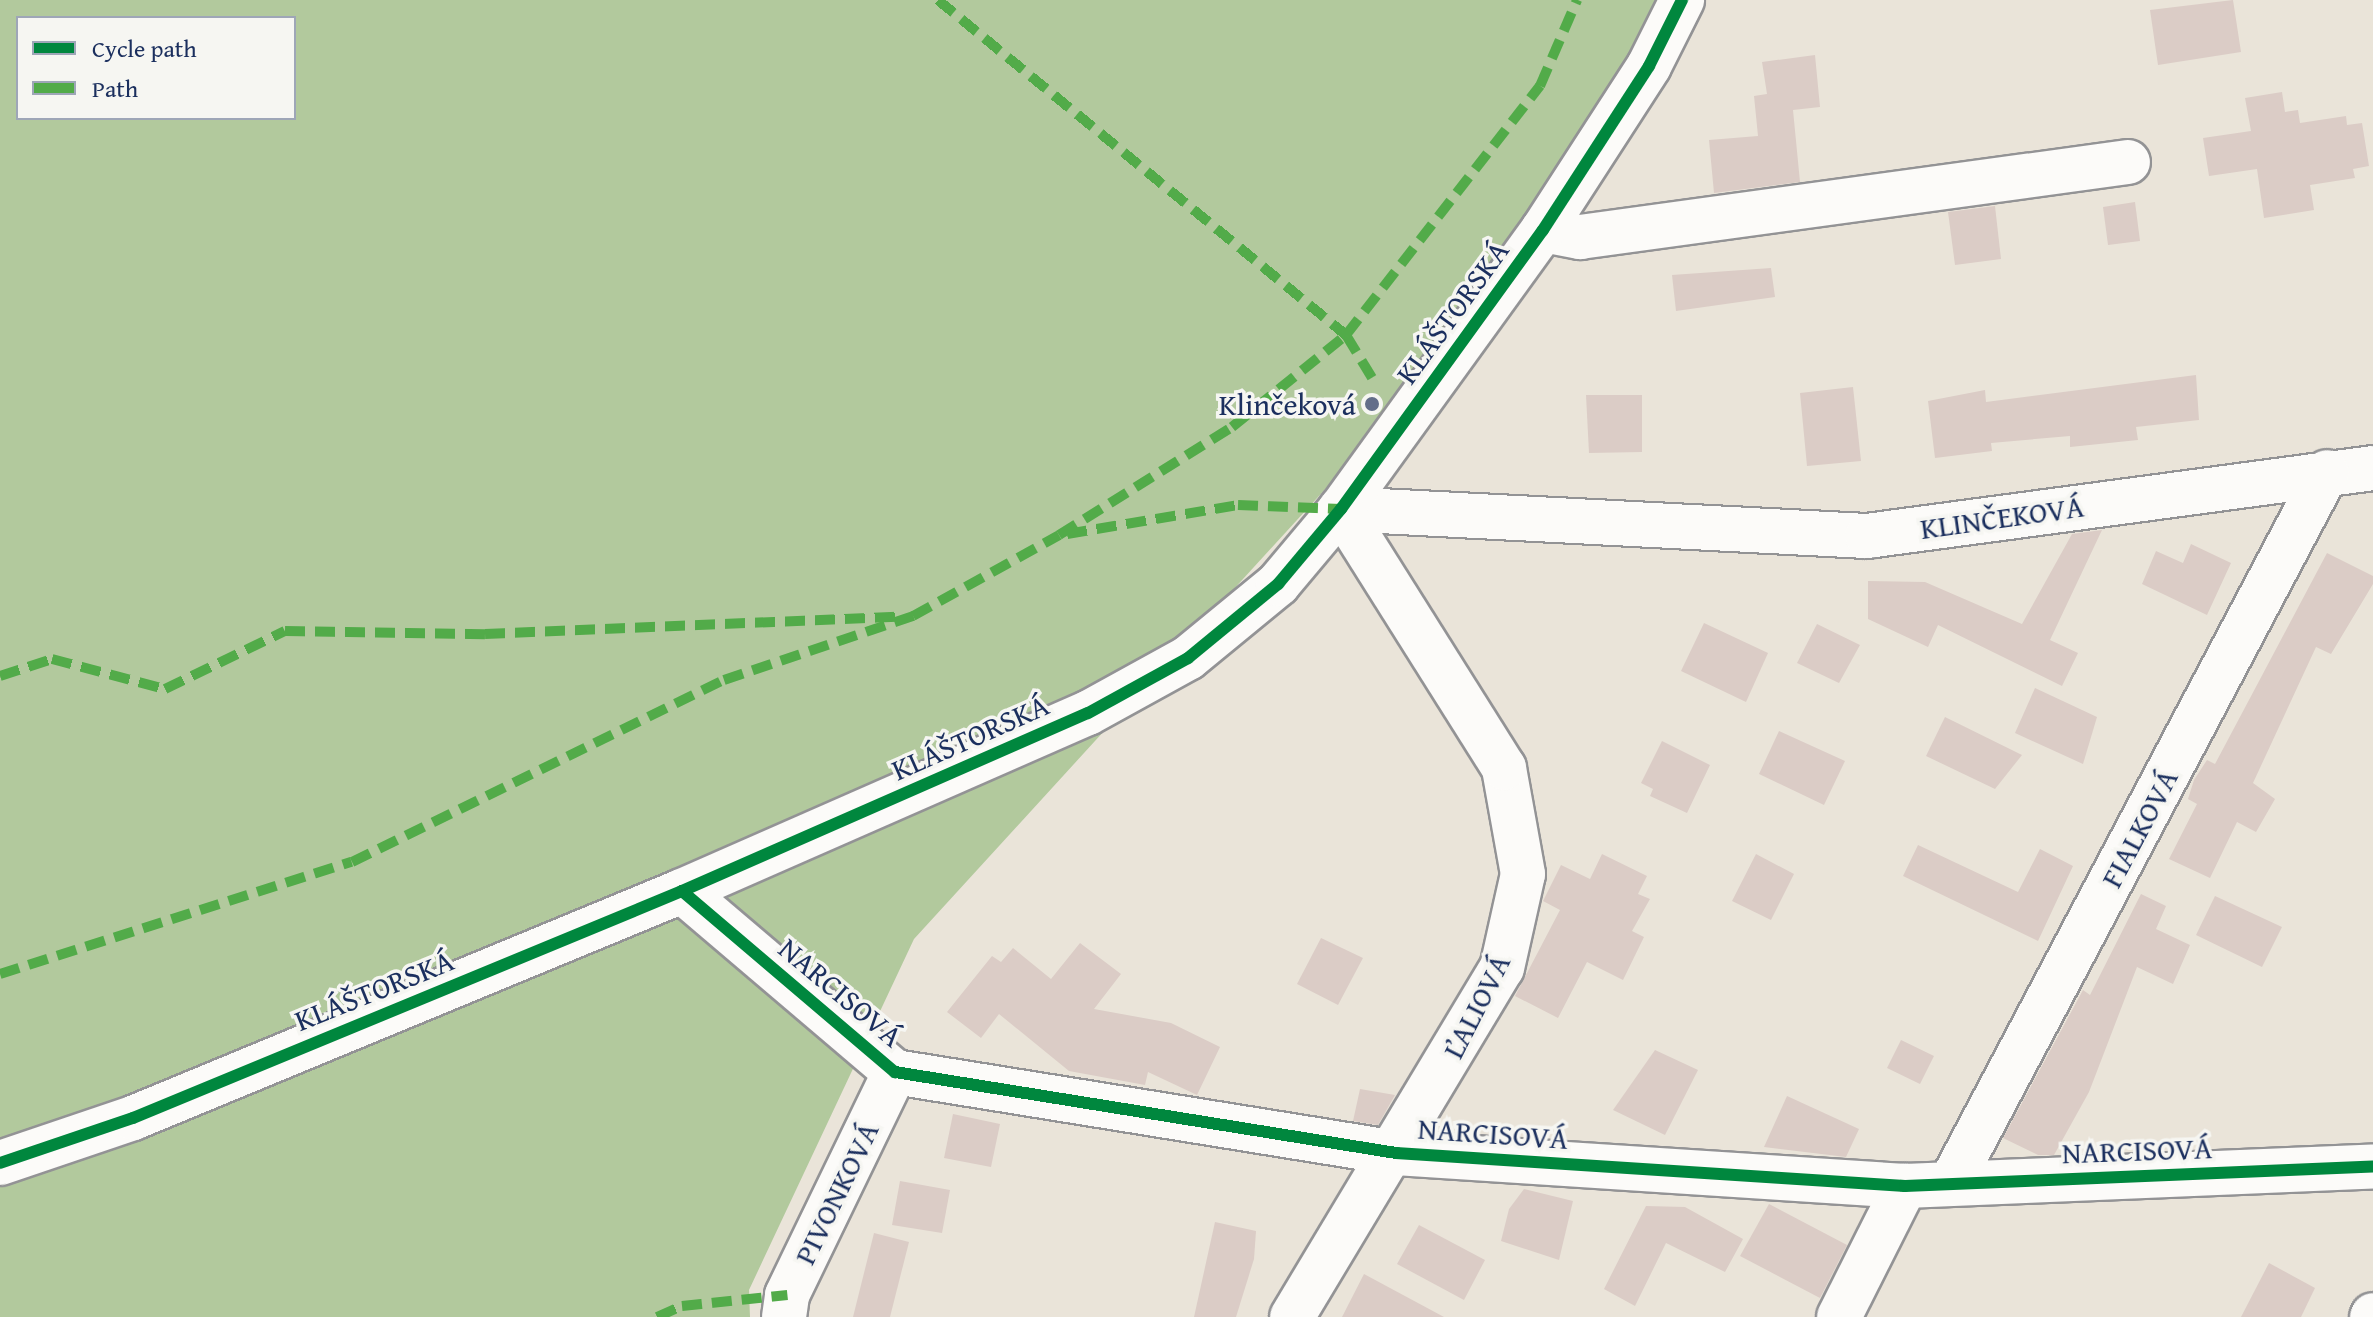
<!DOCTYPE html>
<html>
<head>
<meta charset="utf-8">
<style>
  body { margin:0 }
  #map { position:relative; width:2373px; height:1317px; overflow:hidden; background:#eae4d9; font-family:"Gentium Book Plus",serif }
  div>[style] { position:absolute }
  .forest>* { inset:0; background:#b2c99d }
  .building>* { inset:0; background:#dbccc6 }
  .roads { filter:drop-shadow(2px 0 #939395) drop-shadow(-2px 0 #939395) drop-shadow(0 2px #939395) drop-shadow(0 -2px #939395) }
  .minor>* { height:44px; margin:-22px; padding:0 22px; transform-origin:22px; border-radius:22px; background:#fcfbf9 }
  .quiet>* { height:10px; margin-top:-5px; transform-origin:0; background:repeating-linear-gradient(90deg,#52ab49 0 20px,transparent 0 30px) }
  .cycleway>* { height:12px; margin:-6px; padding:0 6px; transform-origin:6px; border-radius:6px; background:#00873e }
  .dots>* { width:22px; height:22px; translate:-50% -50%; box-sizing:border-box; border:4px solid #f6f6f2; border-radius:50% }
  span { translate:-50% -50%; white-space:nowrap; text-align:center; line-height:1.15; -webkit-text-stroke:7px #f6f6f2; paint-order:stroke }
  .street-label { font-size:30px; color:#1b2f5e }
  .poi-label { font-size:30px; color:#1b2f5e }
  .right { translate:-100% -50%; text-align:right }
  .legend { position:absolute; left:16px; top:16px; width:280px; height:104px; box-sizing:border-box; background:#f6f6f2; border:2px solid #9ea6b7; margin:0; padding:10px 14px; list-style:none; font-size:24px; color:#1b2f5e }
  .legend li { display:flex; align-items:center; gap:16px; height:40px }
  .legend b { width:40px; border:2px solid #9ea6b7 }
</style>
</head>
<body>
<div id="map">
  <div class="forest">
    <div style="clip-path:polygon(evenodd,0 0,1662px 0,1446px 357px,914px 939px,749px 1290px,750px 1317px,0 1317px,0 0,18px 18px,294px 18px,294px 118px,18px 118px,18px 18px)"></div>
  </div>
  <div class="building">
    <div style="clip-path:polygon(2233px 0,2241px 52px,2158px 65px,2150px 10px)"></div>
    <div style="clip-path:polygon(1815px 55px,1820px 107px,1793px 110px,1800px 182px,1714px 193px,1709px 140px,1758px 136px,1754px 96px,1767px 94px,1762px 62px)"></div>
    <div style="clip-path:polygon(2282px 92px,2285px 112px,2298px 110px,2300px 123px,2346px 116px,2347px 125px,2362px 123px,2369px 166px,2353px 169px,2355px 178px,2310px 185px,2314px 210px,2264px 218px,2257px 169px,2209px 176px,2203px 138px,2251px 131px,2245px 98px)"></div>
    <div style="clip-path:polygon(2135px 202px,2140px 241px,2108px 245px,2103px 207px)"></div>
    <div style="clip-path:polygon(1995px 206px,2001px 259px,1955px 265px,1948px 212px)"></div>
    <div style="clip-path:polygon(1771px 268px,1775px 297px,1676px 311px,1672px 275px)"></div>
    <div style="clip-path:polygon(2196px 375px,2199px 420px,2136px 427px,2138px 440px,2070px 447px,2070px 436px,1991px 443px,1992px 451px,1935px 458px,1928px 401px,1985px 390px,1986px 402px)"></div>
    <div style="clip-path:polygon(1853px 387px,1861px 461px,1807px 466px,1800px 393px)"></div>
    <div style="clip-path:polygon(1586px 395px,1642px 395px,1642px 452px,1589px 453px)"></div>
    <div style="clip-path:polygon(2102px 530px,2050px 640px,2078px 653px,2062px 686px,1938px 625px,1928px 647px,1868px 619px,1868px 581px,1925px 582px,2022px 624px,2072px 534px)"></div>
    <div style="clip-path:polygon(2191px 544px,2231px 563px,2207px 615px,2142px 584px,2156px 551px,2183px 563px)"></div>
    <div style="clip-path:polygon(2327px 553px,2373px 576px,2373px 584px,2331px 654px,2316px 647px,2253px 783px,2275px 799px,2256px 832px,2237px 822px,2210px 878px,2169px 859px,2197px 804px,2188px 799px,2194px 780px,2207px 760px,2215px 764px)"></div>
    <div style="clip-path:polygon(1704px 623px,1768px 653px,1746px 702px,1681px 671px)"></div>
    <div style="clip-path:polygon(1817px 624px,1860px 645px,1839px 683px,1797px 663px)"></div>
    <div style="clip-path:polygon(2035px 688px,2097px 717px,2083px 764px,2015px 733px)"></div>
    <div style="clip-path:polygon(1945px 717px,2022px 755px,1995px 789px,1926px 756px)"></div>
    <div style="clip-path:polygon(1779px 731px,1845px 761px,1824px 805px,1759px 774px)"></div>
    <div style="clip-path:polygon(1662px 741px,1710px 765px,1687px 813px,1650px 796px,1653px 789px,1641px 783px)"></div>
    <div style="clip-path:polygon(1918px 845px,2018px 892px,2040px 849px,2073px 866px,2038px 941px,1903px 876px)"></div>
    <div style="clip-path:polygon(1602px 854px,1647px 876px,1638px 894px,1650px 899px,1632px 931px,1644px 937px,1623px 980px,1587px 962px,1558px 1018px,1515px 996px,1560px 910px,1543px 901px,1561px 865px,1590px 879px)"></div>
    <div style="clip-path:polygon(1756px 854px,1794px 874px,1771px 920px,1732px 901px)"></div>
    <div style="clip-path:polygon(2141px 894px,2166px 906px,2156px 929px,2190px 945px,2173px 984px,2137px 967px,2089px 1092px,2054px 1155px,2038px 1155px,2003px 1138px,2083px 990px,2090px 995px)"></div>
    <div style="clip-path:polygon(2215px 896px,2282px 927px,2262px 967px,2196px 935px)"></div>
    <div style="clip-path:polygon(1321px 938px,1363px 958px,1338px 1005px,1297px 984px)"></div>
    <div style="clip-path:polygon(1080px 943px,1121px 974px,1094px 1009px,1171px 1023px,1220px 1047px,1197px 1095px,1148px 1072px,1145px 1085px,1069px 1071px,999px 1014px,981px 1038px,947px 1012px,992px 956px,1001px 962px,1013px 948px,1051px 979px)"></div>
    <div style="clip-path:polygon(1901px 1040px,1934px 1056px,1920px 1084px,1887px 1068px)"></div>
    <div style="clip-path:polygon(1655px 1050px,1698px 1070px,1665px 1135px,1613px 1110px)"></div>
    <div style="clip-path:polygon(1360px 1089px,1395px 1095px,1378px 1125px,1353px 1121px)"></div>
    <div style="clip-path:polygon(1787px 1096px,1859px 1129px,1846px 1157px,1764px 1147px)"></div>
    <div style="clip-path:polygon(953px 1114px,1000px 1124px,991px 1167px,944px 1158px)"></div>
    <div style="clip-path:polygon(900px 1181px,950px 1190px,942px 1233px,892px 1225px)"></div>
    <div style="clip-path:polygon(1524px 1189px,1573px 1201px,1559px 1260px,1501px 1241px,1509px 1209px)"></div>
    <div style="clip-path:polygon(1769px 1204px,1847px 1245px,1820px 1298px,1740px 1256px)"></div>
    <div style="clip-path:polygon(1646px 1206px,1685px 1207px,1743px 1239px,1725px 1272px,1666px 1243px,1635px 1306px,1604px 1289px)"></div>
    <div style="clip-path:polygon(1215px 1222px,1256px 1231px,1254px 1259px,1236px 1317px,1194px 1317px)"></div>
    <div style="clip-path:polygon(1419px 1225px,1485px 1260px,1464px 1300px,1397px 1264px)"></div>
    <div style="clip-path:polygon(874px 1233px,909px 1242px,890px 1317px,853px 1317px)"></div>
    <div style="clip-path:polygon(2269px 1263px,2315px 1288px,2301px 1317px,2241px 1317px)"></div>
    <div style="clip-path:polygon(1364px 1274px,1444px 1317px,1342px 1317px)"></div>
  </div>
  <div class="roads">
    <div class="minor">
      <div style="left:1543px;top:230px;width:38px;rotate:11deg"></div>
      <div style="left:1580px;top:237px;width:553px;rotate:-7.79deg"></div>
      <div style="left:1341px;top:509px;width:527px;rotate:2.94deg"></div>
      <div style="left:1867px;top:536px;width:511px;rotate:-7.65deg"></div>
      <div style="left:682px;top:891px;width:280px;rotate:40.4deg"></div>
      <div style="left:895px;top:1072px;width:508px;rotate:9.18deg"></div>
      <div style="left:1396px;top:1153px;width:510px;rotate:3.71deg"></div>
      <div style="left:1905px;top:1186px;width:468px;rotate:-2.4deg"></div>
      <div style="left:0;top:1163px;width:140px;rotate:-18.7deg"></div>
      <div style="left:133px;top:1118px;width:594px;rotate:-22.46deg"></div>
      <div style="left:682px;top:891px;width:443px;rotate:-23.7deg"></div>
      <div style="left:1088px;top:713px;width:114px;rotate:-28.8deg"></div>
      <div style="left:1188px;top:658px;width:117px;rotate:-39.4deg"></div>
      <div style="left:1278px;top:584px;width:98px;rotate:-50deg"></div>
      <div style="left:1341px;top:509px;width:344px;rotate:-54.1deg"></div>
      <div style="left:1543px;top:230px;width:195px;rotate:-57.1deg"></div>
      <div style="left:1649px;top:66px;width:74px;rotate:-63.4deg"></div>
      <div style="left:1951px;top:1183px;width:804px;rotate:-62.13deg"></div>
      <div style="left:784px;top:1317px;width:22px;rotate:-82deg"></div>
      <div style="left:787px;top:1295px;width:248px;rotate:-64.2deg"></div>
      <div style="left:1292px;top:1317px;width:407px;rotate:-59deg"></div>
      <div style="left:1502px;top:968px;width:96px;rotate:-77.4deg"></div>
      <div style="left:1523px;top:874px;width:108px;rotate:-100.2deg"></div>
      <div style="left:1504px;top:768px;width:306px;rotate:-122.2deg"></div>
      <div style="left:1839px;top:1317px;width:147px;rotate:-63.3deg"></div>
      <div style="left:2372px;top:1317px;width:2px;rotate:-63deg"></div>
    </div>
  </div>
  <div class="quiet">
    <div style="left:938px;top:0;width:528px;rotate:39.39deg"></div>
    <div style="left:1346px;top:335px;width:54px;rotate:58.7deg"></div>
    <div style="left:1067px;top:534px;width:173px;rotate:-9.6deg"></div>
    <div style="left:1238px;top:505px;width:103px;rotate:2.2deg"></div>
    <div style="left:0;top:676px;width:55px;rotate:-18.1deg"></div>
    <div style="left:52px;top:659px;width:117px;rotate:14.9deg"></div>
    <div style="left:165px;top:689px;width:133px;rotate:-25.8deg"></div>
    <div style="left:285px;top:631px;width:200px;rotate:0.9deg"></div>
    <div style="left:485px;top:634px;width:412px;rotate:-2.4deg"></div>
    <div style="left:0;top:974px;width:369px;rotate:-17.7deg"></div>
    <div style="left:352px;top:862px;width:414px;rotate:-26.1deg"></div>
    <div style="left:724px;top:680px;width:200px;rotate:-18.7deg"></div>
    <div style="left:913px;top:616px;width:167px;rotate:-29deg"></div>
    <div style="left:1059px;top:535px;width:204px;rotate:-32deg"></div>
    <div style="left:1232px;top:427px;width:146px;rotate:-38.9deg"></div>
    <div style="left:1346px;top:335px;width:316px;rotate:-52.1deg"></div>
    <div style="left:1540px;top:86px;width:94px;rotate:-66.7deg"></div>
    <div style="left:657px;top:1317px;width:27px;rotate:-24deg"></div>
    <div style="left:682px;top:1306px;width:106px;rotate:-6deg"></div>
  </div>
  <div class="cycleway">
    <div style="left:682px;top:891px;width:280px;rotate:40.4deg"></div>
    <div style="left:895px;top:1072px;width:508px;rotate:9.18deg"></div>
    <div style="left:1396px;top:1153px;width:510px;rotate:3.71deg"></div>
    <div style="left:1905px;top:1186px;width:468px;rotate:-2.4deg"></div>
    <div style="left:0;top:1163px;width:140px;rotate:-18.7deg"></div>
    <div style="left:133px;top:1118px;width:594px;rotate:-22.46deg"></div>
    <div style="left:682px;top:891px;width:443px;rotate:-23.7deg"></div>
    <div style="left:1088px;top:713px;width:114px;rotate:-28.8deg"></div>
    <div style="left:1188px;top:658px;width:117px;rotate:-39.4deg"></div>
    <div style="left:1278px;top:584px;width:98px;rotate:-50deg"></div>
    <div style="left:1341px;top:509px;width:344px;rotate:-54.1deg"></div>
    <div style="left:1543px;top:230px;width:195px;rotate:-57.1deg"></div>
    <div style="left:1649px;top:66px;width:74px;rotate:-63.4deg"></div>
  </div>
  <div class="dots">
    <div style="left:1372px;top:404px;background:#636e89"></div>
  </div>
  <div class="street-label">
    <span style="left:1452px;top:312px;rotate:-54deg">KLÁŠTORSKÁ</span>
    <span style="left:2002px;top:517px;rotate:-8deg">KLINČEKOVÁ</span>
    <span style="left:970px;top:737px;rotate:-24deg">KLÁŠTORSKÁ</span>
    <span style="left:2139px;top:828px;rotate:-62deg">FIALKOVÁ</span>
    <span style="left:374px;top:990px;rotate:-22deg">KLÁŠTORSKÁ</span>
    <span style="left:841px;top:992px;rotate:40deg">NARCISOVÁ</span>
    <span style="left:1476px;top:1006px;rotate:-63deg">ĽALIOVÁ</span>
    <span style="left:1493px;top:1133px;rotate:4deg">NARCISOVÁ</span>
    <span style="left:2137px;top:1150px;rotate:-2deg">NARCISOVÁ</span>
    <span style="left:836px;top:1193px;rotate:-64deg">PIVONKOVÁ</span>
  </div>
  <div class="poi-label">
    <span class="right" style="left:1356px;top:404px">Klinčeková</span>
  </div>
  <ul class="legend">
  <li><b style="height:10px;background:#00873e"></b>Cycle path</li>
  <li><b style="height:10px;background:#52ab49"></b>Path</li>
  </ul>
</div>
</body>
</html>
